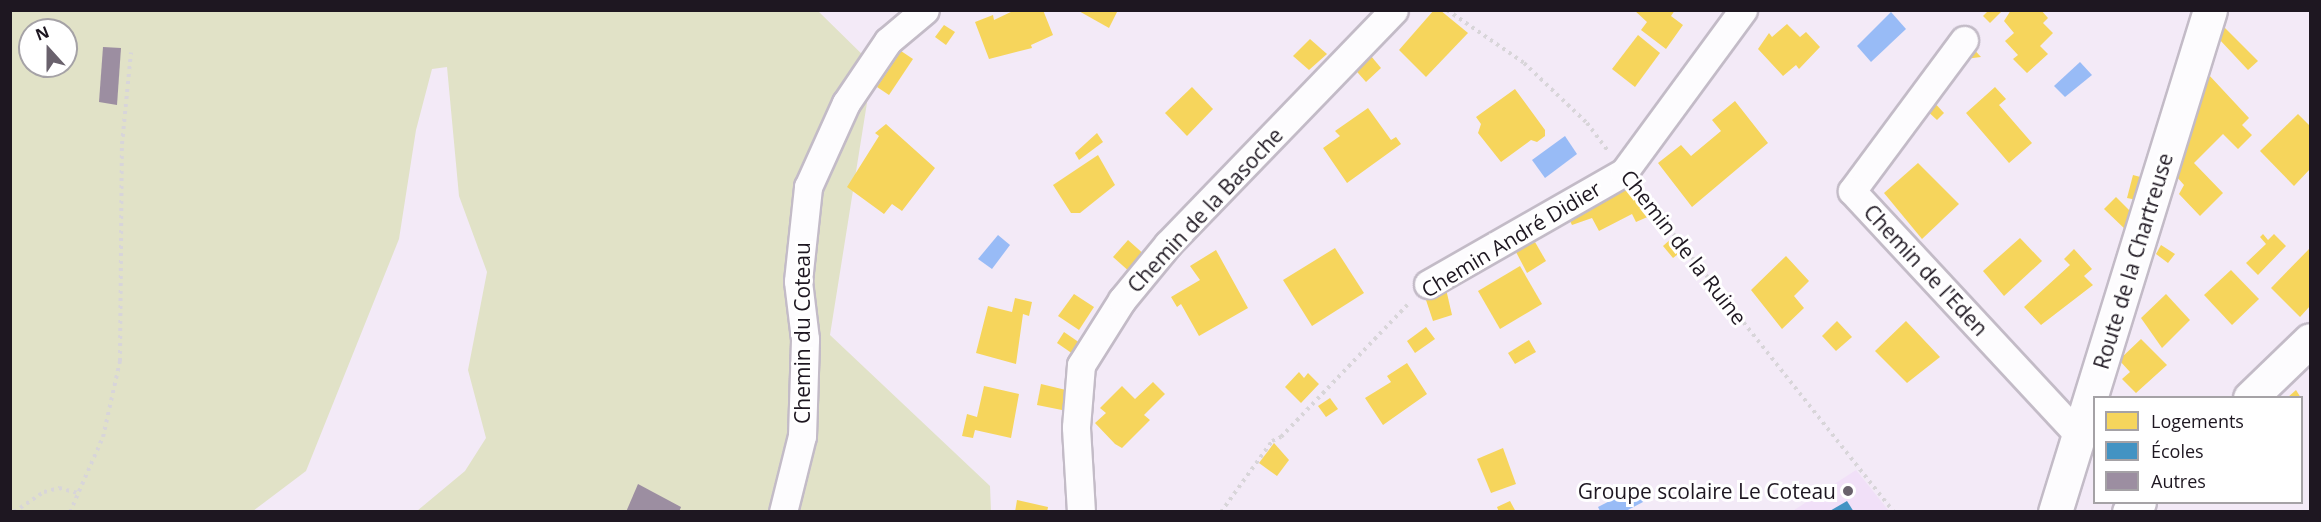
<!DOCTYPE html>
<html>
<head>
<meta charset="utf-8">
<style>
  body { margin:0 }
  #map { position:relative; width:2321px; height:522px; overflow:hidden; background:#f3eaf7; font-family:"Open Sans",sans-serif }
  div>[style] { position:absolute }
  .built>* { inset:0; background:#f1e0f8 }
  .green>* { inset:0; background:#e1e2c7 }
  .water>* { inset:0; background:#98bbf6 }
  .homes>* { inset:0; background:#f6d55c }
  .schools>* { inset:0; background:#4393c3 }
  .building>* { inset:0; background:#9c8ea1 }
  .path>* { height:4px; margin-top:-2px; transform-origin:0; background:repeating-linear-gradient(90deg,#d8d5d9 0 3px,transparent 0 7.5px) }
  .roads { filter:drop-shadow(2px 0 #c3bbc7) drop-shadow(-2px 0 #c3bbc7) drop-shadow(0 2px #c3bbc7) drop-shadow(0 -2px #c3bbc7) }
  .minor>* { height:27px; margin:-13.5px; padding:0 13.5px; transform-origin:13.5px; border-radius:13.5px; background:#fdfcfe }
  .tertiary>* { height:33px; margin:-16.5px; padding:0 16.5px; transform-origin:16.5px; border-radius:16.5px; background:#fdfcfe }
  .secondary>* { height:33px; margin:-16.5px; padding:0 16.5px; transform-origin:16.5px; border-radius:16.5px; background:#fdfcfe }
  .dots>* { width:16px; height:16px; translate:-50% -50%; box-sizing:border-box; border:3px solid #fff; border-radius:50% }
  span { translate:-50% -50%; white-space:nowrap; text-align:center; line-height:1.15; -webkit-text-stroke:6px #fff; paint-order:stroke }
  .street-label { font-size:21px; color:#1e1721 }
  .poi-label { font-size:21px; color:#1e1721 }
  .right { translate:-100% -50%; text-align:right }
  .frame { position:absolute; inset:0; border:12px solid #1e1721; pointer-events:none }
  .legend { position:absolute; left:2093px; top:396px; width:210px; height:108px; box-sizing:border-box; background:#fff; border:2px solid #a5a2a6; margin:0; padding:8px 10px; list-style:none; font-size:18px; color:#1e1721 }
  .legend li { display:flex; align-items:center; gap:12px; height:30px }
  .legend b { width:30px; border:2px solid #a5a2a6 }
  .north { position:absolute; left:18px; top:18px; width:60px; height:60px; box-sizing:border-box; background:#fff; border:2px solid #a5a2a6; border-radius:50%; rotate:339deg; font-size:16px; font-weight:700; line-height:24px; text-align:center; color:#1e1721 }
  .north::after { content:''; display:block; margin:auto; width:21px; height:27px; background:#69616c; clip-path:polygon(50% 0,100% 100%,50% 72%,0 100%) }
</style>
</head>
<body>
<div id="map">
  <div class="built">
    <div style="clip-path:polygon(1856px 470px,1889px 511px,1791px 512px)"></div>
  </div>
  <div class="green">
    <div style="clip-path:polygon(evenodd,10px 11px,818px 11px,873px 65px,830px 335px,990px 486px,991px 511px,417px 511px,465px 471px,486px 438px,468px 370px,487px 272px,459px 196px,447px 67px,432px 69px,416px 130px,399px 239px,306px 471px,253px 511px,11px 511px,10px 11px,30px 30px,66px 30px,66px 66px,30px 66px,30px 30px)"></div>
  </div>
  <div class="water">
    <div style="clip-path:polygon(1891px 12px,1906px 29px,1871px 62px,1857px 46px)"></div>
    <div style="clip-path:polygon(2080px 62px,2092px 75px,2065px 97px,2054px 86px)"></div>
    <div style="clip-path:polygon(1565px 136px,1577px 154px,1545px 178px,1532px 160px)"></div>
    <div style="clip-path:polygon(998px 235px,1010px 245px,992px 269px,978px 259px)"></div>
    <div style="clip-path:polygon(1635px 488px,1643px 502px,1626px 511px,1600px 511px,1598px 507px)"></div>
  </div>
  <div class="homes">
    <div style="clip-path:polygon(1015px 10px,1043px 10px,1053px 35px,1031px 45px,1032px 48px,989px 59px,975px 22px,993px 15px,994px 20px)"></div>
    <div style="clip-path:polygon(1077px 10px,1118px 10px,1109px 28px)"></div>
    <div style="clip-path:polygon(1434px 10px,1440px 10px,1468px 33px,1426px 77px,1399px 50px)"></div>
    <div style="clip-path:polygon(1634px 10px,1675px 10px,1671px 16px,1683px 25px,1666px 49px,1641px 30px,1647px 22px)"></div>
    <div style="clip-path:polygon(1989px 10px,2003px 10px,1990px 23px,1983px 16px)"></div>
    <div style="clip-path:polygon(2011px 10px,2041px 10px,2048px 18px,2043px 23px,2053px 33px,2040px 46px,2048px 54px,2027px 73px,2013px 59px,2018px 55px,2005px 41px,2014px 33px,2004px 21px)"></div>
    <div style="clip-path:polygon(1787px 24px,1800px 37px,1806px 32px,1820px 47px,1799px 69px,1796px 65px,1783px 76px,1758px 49px,1769px 33px,1772px 37px)"></div>
    <div style="clip-path:polygon(944px 25px,955px 32px,946px 45px,935px 37px)"></div>
    <div style="clip-path:polygon(2223px 26px,2258px 61px,2248px 70px,2219px 39px)"></div>
    <div style="clip-path:polygon(1638px 35px,1660px 53px,1635px 87px,1612px 69px)"></div>
    <div style="clip-path:polygon(1310px 39px,1327px 54px,1309px 70px,1293px 56px)"></div>
    <div style="clip-path:polygon(1968px 43px,1981px 57px,1957px 60px)"></div>
    <div style="clip-path:polygon(1366px 50px,1381px 68px,1366px 82px,1351px 65px)"></div>
    <div style="clip-path:polygon(901px 51px,913px 59px,889px 95px,877px 87px)"></div>
    <div style="clip-path:polygon(2208px 74px,2249px 118px,2242px 125px,2252px 135px,2238px 149px,2223px 134px,2194px 163px,2223px 193px,2200px 216px,2179px 194px,2184px 185px,2176px 176px)"></div>
    <div style="clip-path:polygon(1192px 87px,1213px 109px,1187px 136px,1165px 113px)"></div>
    <div style="clip-path:polygon(1995px 87px,2006px 99px,1999px 105px,2032px 143px,2009px 163px,1966px 113px)"></div>
    <div style="clip-path:polygon(1515px 89px,1545px 130px,1545px 136px,1537px 142px,1531px 140px,1501px 162px,1478px 133px,1481px 124px,1476px 117px)"></div>
    <div style="clip-path:polygon(1931px 99px,1944px 113px,1937px 120px,1924px 108px)"></div>
    <div style="clip-path:polygon(1735px 101px,1768px 143px,1692px 207px,1658px 163px,1681px 145px,1691px 156px,1721px 131px,1712px 120px)"></div>
    <div style="clip-path:polygon(1368px 108px,1391px 140px,1396px 137px,1401px 144px,1347px 183px,1323px 148px,1340px 136px,1335px 131px)"></div>
    <div style="clip-path:polygon(2298px 114px,2310px 126px,2310px 169px,2294px 186px,2260px 151px)"></div>
    <div style="clip-path:polygon(886px 124px,935px 168px,902px 211px,892px 204px,884px 214px,847px 187px,879px 136px,875px 133px)"></div>
    <div style="clip-path:polygon(1097px 133px,1103px 142px,1079px 160px,1075px 153px)"></div>
    <div style="clip-path:polygon(1098px 155px,1115px 185px,1080px 213px,1071px 213px,1053px 185px)"></div>
    <div style="clip-path:polygon(1918px 163px,1959px 204px,1922px 239px,1884px 193px)"></div>
    <div style="clip-path:polygon(2133px 175px,2144px 178px,2137px 200px,2127px 198px)"></div>
    <div style="clip-path:polygon(1624px 182px,1652px 215px,1636px 222px,1632px 214px,1599px 231px,1592px 218px,1572px 225px,1566px 213px)"></div>
    <div style="clip-path:polygon(2116px 197px,2133px 214px,2127px 231px,2104px 209px)"></div>
    <div style="clip-path:polygon(2263px 234px,2268px 240px,2274px 234px,2286px 246px,2258px 275px,2246px 263px,2266px 244px,2260px 237px)"></div>
    <div style="clip-path:polygon(1672px 238px,1682px 251px,1673px 258px,1663px 246px)"></div>
    <div style="clip-path:polygon(2020px 238px,2042px 261px,2004px 296px,1983px 271px)"></div>
    <div style="clip-path:polygon(1128px 240px,1146px 256px,1131px 273px,1113px 257px)"></div>
    <div style="clip-path:polygon(1535px 242px,1546px 261px,1527px 273px,1516px 252px)"></div>
    <div style="clip-path:polygon(2161px 245px,2175px 254px,2168px 263px,2156px 254px)"></div>
    <div style="clip-path:polygon(1335px 248px,1364px 293px,1312px 326px,1283px 280px)"></div>
    <div style="clip-path:polygon(2310px 248px,2310px 306px,2300px 317px,2271px 288px)"></div>
    <div style="clip-path:polygon(2074px 249px,2092px 269px,2084px 276px,2093px 285px,2041px 325px,2024px 307px,2070px 265px,2064px 259px)"></div>
    <div style="clip-path:polygon(1216px 250px,1248px 308px,1199px 336px,1181px 304px,1177px 307px,1171px 297px,1200px 280px,1190px 266px)"></div>
    <div style="clip-path:polygon(1786px 256px,1809px 281px,1794px 296px,1804px 308px,1782px 329px,1751px 290px)"></div>
    <div style="clip-path:polygon(1520px 266px,1542px 304px,1500px 329px,1478px 291px)"></div>
    <div style="clip-path:polygon(2231px 270px,2259px 299px,2232px 325px,2204px 295px)"></div>
    <div style="clip-path:polygon(1446px 289px,1452px 315px,1433px 321px,1426px 300px)"></div>
    <div style="clip-path:polygon(1074px 294px,1094px 307px,1079px 330px,1058px 316px)"></div>
    <div style="clip-path:polygon(2166px 294px,2190px 320px,2162px 348px,2141px 318px)"></div>
    <div style="clip-path:polygon(1015px 298px,1032px 302px,1029px 316px,1023px 314px,1016px 364px,976px 353px,988px 306px,1012px 312px)"></div>
    <div style="clip-path:polygon(1837px 321px,1852px 337px,1836px 351px,1822px 336px)"></div>
    <div style="clip-path:polygon(1906px 321px,1940px 357px,1907px 383px,1875px 351px)"></div>
    <div style="clip-path:polygon(1426px 327px,1435px 339px,1415px 353px,1407px 341px)"></div>
    <div style="clip-path:polygon(1064px 332px,1080px 343px,1073px 354px,1057px 343px)"></div>
    <div style="clip-path:polygon(2141px 339px,2167px 365px,2136px 393px,2122px 379px,2130px 372px,2119px 360px)"></div>
    <div style="clip-path:polygon(1529px 340px,1536px 352px,1515px 364px,1508px 353px)"></div>
    <div style="clip-path:polygon(1407px 363px,1427px 394px,1383px 425px,1365px 398px,1391px 382px,1387px 376px)"></div>
    <div style="clip-path:polygon(1299px 372px,1304px 378px,1308px 373px,1319px 384px,1301px 403px,1285px 387px)"></div>
    <div style="clip-path:polygon(1153px 382px,1165px 394px,1144px 415px,1150px 420px,1122px 448px,1115px 444px,1095px 423px,1106px 413px,1100px 408px,1122px 386px,1135px 399px)"></div>
    <div style="clip-path:polygon(1041px 384px,1066px 390px,1062px 410px,1037px 405px)"></div>
    <div style="clip-path:polygon(984px 386px,1019px 394px,1011px 438px,975px 430px,973px 438px,962px 436px,967px 414px,977px 417px)"></div>
    <div style="clip-path:polygon(2296px 390px,2301px 398px,2287px 398px)"></div>
    <div style="clip-path:polygon(1330px 398px,1338px 409px,1326px 417px,1318px 406px)"></div>
    <div style="clip-path:polygon(1274px 443px,1289px 460px,1277px 476px,1259px 463px)"></div>
    <div style="clip-path:polygon(1503px 448px,1516px 484px,1491px 493px,1477px 459px)"></div>
    <div style="clip-path:polygon(1017px 500px,1048px 507px,1047px 512px,1015px 512px)"></div>
    <div style="clip-path:polygon(1510px 501px,1516px 512px,1499px 512px,1497px 507px)"></div>
  </div>
  <div class="schools">
    <div style="clip-path:polygon(1847px 501px,1854px 512px,1828px 512px)"></div>
  </div>
  <div class="building">
    <div style="clip-path:polygon(103px 47px,121px 48px,117px 105px,99px 102px)"></div>
    <div style="clip-path:polygon(638px 484px,681px 507px,679px 512px,626px 512px)"></div>
  </div>
  <div class="path">
    <div style="left:1447px;top:10px;width:93px;rotate:34.5deg"></div>
    <div style="left:1524px;top:63px;width:87px;rotate:43.6deg"></div>
    <div style="left:1587px;top:123px;width:35px;rotate:53deg"></div>
    <div style="left:1641px;top:193px;width:407px;rotate:51.6deg"></div>
    <div style="left:14px;top:512px;width:36px;rotate:-34deg"></div>
    <div style="left:44px;top:492px;width:16px;rotate:-15deg"></div>
    <div style="left:59px;top:488px;width:20px;rotate:15deg"></div>
    <div style="left:70px;top:512px;width:82px;rotate:-66.3deg"></div>
    <div style="left:103px;top:437px;width:78px;rotate:-77.4deg"></div>
    <div style="left:120px;top:361px;width:217px;rotate:-89.5deg"></div>
    <div style="left:122px;top:144px;width:92px;rotate:-84.4deg"></div>
    <div style="left:1221px;top:512px;width:87px;rotate:-54.3deg"></div>
    <div style="left:1272px;top:441px;width:10px;rotate:-24deg"></div>
    <div style="left:1281px;top:437px;width:187px;rotate:-46.3deg"></div>
  </div>
  <div class="roads">
    <div class="minor">
      <div style="left:1964px;top:40px;width:188px;rotate:126.6deg"></div>
      <div style="left:1852px;top:191px;width:333px;rotate:47.1deg"></div>
      <div style="left:1428px;top:284px;width:226px;rotate:-29.7deg"></div>
      <div style="left:1624px;top:172px;width:201px;rotate:-53.7deg"></div>
      <div style="left:783px;top:512px;width:78px;rotate:-76deg"></div>
      <div style="left:802px;top:436px;width:97px;rotate:-88.2deg"></div>
      <div style="left:805px;top:339px;width:58px;rotate:-96.9deg"></div>
      <div style="left:798px;top:281px;width:95px;rotate:-83.9deg"></div>
      <div style="left:808px;top:187px;width:92px;rotate:-65.7deg"></div>
      <div style="left:846px;top:103px;width:75px;rotate:-55.9deg"></div>
      <div style="left:888px;top:41px;width:48px;rotate:-40deg"></div>
      <div style="left:1081px;top:512px;width:85px;rotate:-93.4deg"></div>
      <div style="left:1076px;top:427px;width:62px;rotate:-85.4deg"></div>
      <div style="left:1081px;top:365px;width:77px;rotate:-57.8deg"></div>
      <div style="left:1122px;top:300px;width:72px;rotate:-50.6deg"></div>
      <div style="left:1168px;top:244px;width:325px;rotate:-46deg"></div>
    </div>
    <div class="tertiary">
      <div style="left:2250px;top:398px;width:83px;rotate:-44deg"></div>
      <div style="left:2129px;top:512px;width:14px;rotate:-45deg"></div>
    </div>
    <div class="secondary">
      <div style="left:2055px;top:512px;width:525px;rotate:-72.84deg"></div>
    </div>
  </div>
  <div class="dots">
    <div style="left:1848px;top:491px;background:#69616c"></div>
  </div>
  <div class="street-label">
    <span style="left:1205px;top:210px;rotate:-47deg">Chemin de la Basoche</span>
    <span style="left:1511px;top:239px;rotate:-31deg">Chemin André Didier</span>
    <span style="left:1684px;top:247px;rotate:52deg">Chemin de la Ruine</span>
    <span style="left:2133px;top:261px;rotate:-73deg">Route de la Chartreuse</span>
    <span style="left:1926px;top:270px;rotate:47deg">Chemin de l'Eden</span>
    <span style="left:802px;top:333px;rotate:-90deg">Chemin du Coteau</span>
  </div>
  <div class="poi-label">
    <span class="right" style="left:1836px;top:491px">Groupe scolaire Le Coteau</span>
  </div>
  <div class="frame"></div>
  <ul class="legend">
  <li><b style="height:16px;background:#f6d55c"></b>Logements</li>
  <li><b style="height:16px;background:#4393c3"></b>Écoles</li>
  <li><b style="height:16px;background:#9c8ea1"></b>Autres</li>
  </ul>
  <div class="north">N</div>
</div>
</body>
</html>
